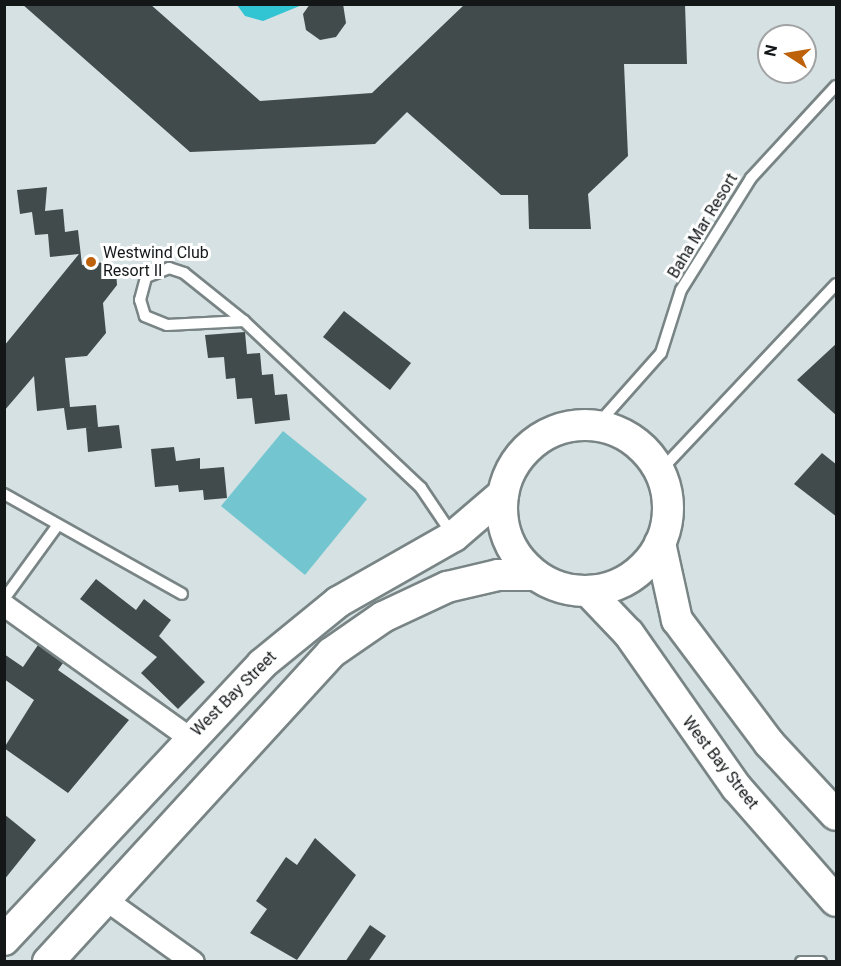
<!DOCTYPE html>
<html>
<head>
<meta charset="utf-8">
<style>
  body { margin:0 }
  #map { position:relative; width:841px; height:966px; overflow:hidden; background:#d5e1e3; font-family:Roboto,sans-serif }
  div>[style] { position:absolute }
  .green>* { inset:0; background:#73c6cf }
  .forest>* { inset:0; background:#31c4d2 }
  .building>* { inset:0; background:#414b4c }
  .roads { filter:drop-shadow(2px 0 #798485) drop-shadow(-2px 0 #798485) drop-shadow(0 2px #798485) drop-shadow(0 -2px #798485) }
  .service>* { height:10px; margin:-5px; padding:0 5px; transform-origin:5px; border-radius:5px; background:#fff }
  .minor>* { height:21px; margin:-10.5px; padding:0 10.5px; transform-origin:10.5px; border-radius:10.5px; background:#fff }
  .secondary>* { height:30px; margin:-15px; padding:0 15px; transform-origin:15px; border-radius:15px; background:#fff }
  .secondary>.ring { margin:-15px; padding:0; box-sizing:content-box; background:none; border:30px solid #fff; border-radius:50% }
  .dots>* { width:16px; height:16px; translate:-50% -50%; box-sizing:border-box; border:3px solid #fff; border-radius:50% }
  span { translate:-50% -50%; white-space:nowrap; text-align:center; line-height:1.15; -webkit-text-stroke:6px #fff; paint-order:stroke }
  .street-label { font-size:16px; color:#131718 }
  .poi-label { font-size:16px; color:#131718 }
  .left { translate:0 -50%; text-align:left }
  .frame { position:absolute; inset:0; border:6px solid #131718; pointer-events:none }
  .north { position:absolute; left:757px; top:24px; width:60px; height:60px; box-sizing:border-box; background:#fff; border:2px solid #a1a2a3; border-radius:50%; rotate:282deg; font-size:16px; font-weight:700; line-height:24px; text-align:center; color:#131718 }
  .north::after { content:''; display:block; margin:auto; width:21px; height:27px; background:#bd620a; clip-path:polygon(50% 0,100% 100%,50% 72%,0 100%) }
</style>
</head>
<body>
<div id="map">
  <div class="green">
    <div style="clip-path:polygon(283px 431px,367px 499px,305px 575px,221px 506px)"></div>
  </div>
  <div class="forest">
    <div style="clip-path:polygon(237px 5px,302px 5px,263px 21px,245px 16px)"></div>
  </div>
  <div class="building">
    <div style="clip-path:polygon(22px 4px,150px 4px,260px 101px,372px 93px,465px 4px,685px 4px,687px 64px,624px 64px,628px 156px,588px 194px,591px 229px,529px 229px,528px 195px,501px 195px,407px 112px,375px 144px,190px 152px)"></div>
    <div style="clip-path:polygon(310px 4px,343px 4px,346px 23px,336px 37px,320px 40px,306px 30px,303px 14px)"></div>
    <div style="clip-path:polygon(47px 187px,45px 211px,63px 209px,65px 232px,78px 230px,82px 265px,105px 262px,116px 271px,117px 285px,103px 303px,106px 333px,87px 356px,65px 358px,70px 407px,96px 405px,98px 427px,119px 425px,122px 448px,88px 452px,86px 428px,94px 427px,67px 430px,64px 408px,37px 411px,34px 376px,4px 411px,4px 346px,79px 254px,50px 257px,48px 234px,35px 235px,32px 212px,20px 214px,17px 190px)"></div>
    <div style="clip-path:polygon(344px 311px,411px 363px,390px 390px,323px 337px)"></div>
    <div style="clip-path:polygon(245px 332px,247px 354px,260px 353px,262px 375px,273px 374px,275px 395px,287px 394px,290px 420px,255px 424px,252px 398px,237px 399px,235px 378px,226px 379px,224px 357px,208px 358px,205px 335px)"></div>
    <div style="clip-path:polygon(837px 343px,837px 416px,797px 380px)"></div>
    <div style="clip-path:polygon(174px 447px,176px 461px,200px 458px,200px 469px,224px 467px,227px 498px,204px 500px,203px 490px,179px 492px,178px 485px,155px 487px,151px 449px)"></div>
    <div style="clip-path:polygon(822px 453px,837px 465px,837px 517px,794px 484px)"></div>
    <div style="clip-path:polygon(96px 579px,136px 610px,144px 599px,171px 620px,159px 636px,205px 682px,178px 709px,141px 673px,157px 657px,80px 599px)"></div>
    <div style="clip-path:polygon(38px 645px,63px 663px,58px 670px,129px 720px,68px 793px,4px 748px,34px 700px,4px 679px,4px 654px,23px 667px)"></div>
    <div style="clip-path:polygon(4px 814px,36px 840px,4px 880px)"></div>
    <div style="clip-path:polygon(315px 838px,356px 875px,297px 960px,250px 933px,267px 909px,256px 901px,286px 857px,297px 865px)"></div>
    <div style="clip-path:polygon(370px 925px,386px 936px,368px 962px,345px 962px)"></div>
  </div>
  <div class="roads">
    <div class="service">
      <div style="left:244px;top:321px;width:77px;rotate:177deg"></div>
      <div style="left:167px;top:325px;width:24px;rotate:-158deg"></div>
      <div style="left:145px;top:316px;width:17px;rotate:-107deg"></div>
      <div style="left:140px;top:300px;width:24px;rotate:-75deg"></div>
      <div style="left:146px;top:277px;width:25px;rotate:-21deg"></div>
      <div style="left:169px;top:268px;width:16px;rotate:18deg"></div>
      <div style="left:184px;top:273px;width:77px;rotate:38.7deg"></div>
      <div style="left:244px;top:321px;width:243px;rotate:43.3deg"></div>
      <div style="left:421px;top:488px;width:55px;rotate:56deg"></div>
      <div style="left:597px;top:425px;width:96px;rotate:-48.4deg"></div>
      <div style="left:661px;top:353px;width:66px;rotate:-72.4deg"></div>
      <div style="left:681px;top:290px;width:132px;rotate:-58deg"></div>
      <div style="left:751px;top:178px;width:125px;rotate:-47.3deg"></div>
      <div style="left:660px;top:471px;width:257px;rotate:-46.7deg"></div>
      <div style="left:4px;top:494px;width:204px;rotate:29.3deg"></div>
      <div style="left:4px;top:599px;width:90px;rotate:-54deg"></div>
      <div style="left:801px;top:962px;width:20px"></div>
    </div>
    <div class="minor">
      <div style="left:4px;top:605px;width:229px;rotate:35.6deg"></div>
      <div style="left:105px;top:899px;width:108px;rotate:35.6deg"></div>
    </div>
    <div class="secondary">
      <div class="ring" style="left:502px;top:425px;width:136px;height:136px"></div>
      <div style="left:660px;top:543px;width:79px;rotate:77.6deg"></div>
      <div style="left:677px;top:620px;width:154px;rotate:53.2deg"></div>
      <div style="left:769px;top:743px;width:98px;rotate:47.1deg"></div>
      <div style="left:588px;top:591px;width:59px;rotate:46.4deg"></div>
      <div style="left:629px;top:634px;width:188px;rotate:55deg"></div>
      <div style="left:737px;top:788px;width:150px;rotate:48.8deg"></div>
      <div style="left:4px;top:940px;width:378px;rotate:-46.9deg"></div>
      <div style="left:262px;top:664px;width:98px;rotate:-39.2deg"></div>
      <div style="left:338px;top:602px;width:133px;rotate:-29.6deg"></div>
      <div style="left:454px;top:536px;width:65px;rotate:-40.6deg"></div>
      <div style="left:48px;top:962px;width:419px;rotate:-47.5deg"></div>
      <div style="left:331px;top:653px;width:63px;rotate:-34.7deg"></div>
      <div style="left:383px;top:617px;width:71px;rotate:-25.1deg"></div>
      <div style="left:447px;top:587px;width:52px;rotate:-13.2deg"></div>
      <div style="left:498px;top:575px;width:37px"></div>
    </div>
  </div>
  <div class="dots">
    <div style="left:91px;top:262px;background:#bd620a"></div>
  </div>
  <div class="street-label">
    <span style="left:703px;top:226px;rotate:-59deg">Baha Mar Resort</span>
    <span style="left:234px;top:694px;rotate:-45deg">West Bay Street</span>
    <span style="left:720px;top:763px;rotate:52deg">West Bay Street</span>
  </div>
  <div class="poi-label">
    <span class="left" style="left:103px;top:262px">Westwind Club<br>Resort II</span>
  </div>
  <div class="frame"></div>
  <div class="north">N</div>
</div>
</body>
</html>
